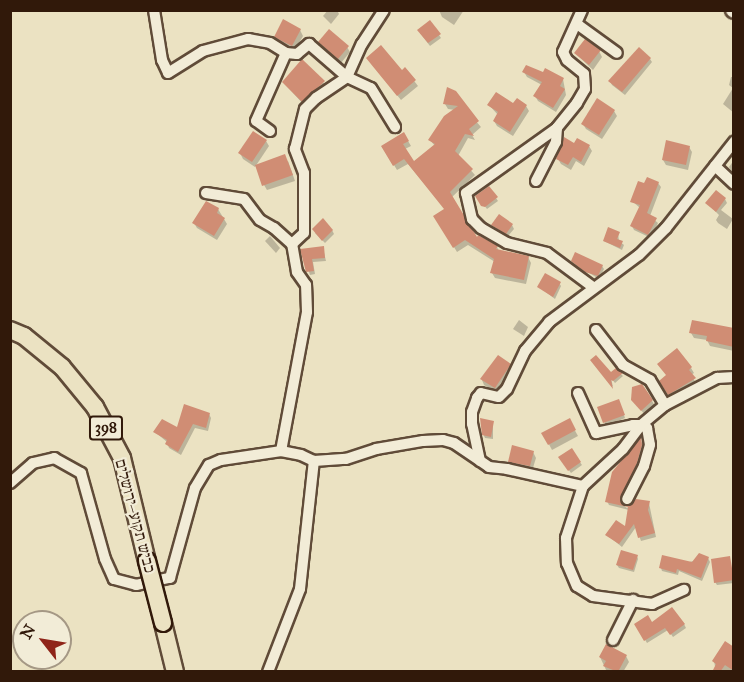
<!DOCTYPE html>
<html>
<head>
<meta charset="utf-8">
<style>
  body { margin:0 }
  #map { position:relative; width:744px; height:682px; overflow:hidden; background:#ebe2c2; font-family:"IM FELL Great Primer","Frank Ruhl Libre",serif }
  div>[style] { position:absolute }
  .shadow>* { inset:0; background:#0003 }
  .building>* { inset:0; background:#d08d74 }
  .roads { filter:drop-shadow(2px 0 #604b38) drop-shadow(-2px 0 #604b38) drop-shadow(0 2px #604b38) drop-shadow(0 -2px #604b38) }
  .minor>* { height:10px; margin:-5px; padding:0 5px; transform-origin:5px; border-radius:5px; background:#f2ecd7 }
  .tertiary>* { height:14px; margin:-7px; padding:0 7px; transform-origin:7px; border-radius:7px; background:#f2ecd7 }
  .primary>* { height:16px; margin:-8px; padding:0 8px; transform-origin:8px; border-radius:8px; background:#ebe2c2 }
  .bridges { filter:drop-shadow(2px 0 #31190a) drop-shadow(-2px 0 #31190a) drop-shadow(0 2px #31190a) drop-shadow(0 -2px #31190a) }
  .primary-bridge>* { height:16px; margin:-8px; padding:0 8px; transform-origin:8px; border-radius:8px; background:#ebe2c2 }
  span { translate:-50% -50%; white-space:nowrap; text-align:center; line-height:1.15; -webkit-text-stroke:4.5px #f2ecd7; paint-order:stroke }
  .shield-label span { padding:2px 4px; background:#f2ecd7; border:2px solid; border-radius:4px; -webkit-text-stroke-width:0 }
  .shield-label { font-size:15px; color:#31190a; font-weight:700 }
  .street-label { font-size:16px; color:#31190a }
  .frame { position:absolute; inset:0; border:12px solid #31190a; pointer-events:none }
  .north { position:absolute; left:12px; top:610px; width:60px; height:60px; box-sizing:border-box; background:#f2ecd7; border:2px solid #a59885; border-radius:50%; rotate:301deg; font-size:16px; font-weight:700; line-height:24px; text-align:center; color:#31190a }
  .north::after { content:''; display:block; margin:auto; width:21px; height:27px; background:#8f2418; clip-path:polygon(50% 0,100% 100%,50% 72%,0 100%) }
</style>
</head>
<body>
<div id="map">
  <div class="shadow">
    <div style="clip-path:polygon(328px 10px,337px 10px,339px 14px,331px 24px,323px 16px)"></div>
    <div style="clip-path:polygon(439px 10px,464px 10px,454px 25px,442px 17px)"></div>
    <div style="clip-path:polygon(300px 30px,303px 36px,295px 50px,279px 42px,276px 37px)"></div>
    <div style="clip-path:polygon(420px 33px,439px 35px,441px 38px,430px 46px)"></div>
    <div style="clip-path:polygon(319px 42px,347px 47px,350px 52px,341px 63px)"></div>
    <div style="clip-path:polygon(599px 51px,602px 57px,593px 70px,575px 53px)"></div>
    <div style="clip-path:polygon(650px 59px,652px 62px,625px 95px,612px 85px,610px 81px)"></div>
    <div style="clip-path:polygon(371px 63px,402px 72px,405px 69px,418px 86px,401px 100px)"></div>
    <div style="clip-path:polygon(524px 72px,563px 79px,566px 95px,556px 112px,538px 101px,535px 96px,542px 85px,527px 77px)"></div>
    <div style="clip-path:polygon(731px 77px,734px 77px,734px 113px,723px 104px,733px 88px,729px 85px)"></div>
    <div style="clip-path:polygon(283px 82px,323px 82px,326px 87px,305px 106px)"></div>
    <div style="clip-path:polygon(448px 89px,481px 127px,472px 135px,475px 140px,468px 138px,458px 156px,475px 175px,451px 198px,477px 240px,497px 247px,499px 251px,528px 257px,531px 263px,526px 284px,495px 278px,492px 273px,495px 262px,468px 245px,457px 252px,435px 216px,446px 210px,408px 164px,397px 170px,383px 147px,404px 134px,411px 146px,405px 149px,414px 164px,435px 146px,430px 140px,455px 110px,448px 109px,445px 104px)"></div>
    <div style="clip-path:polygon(489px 105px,526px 106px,529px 111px,513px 136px,497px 126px,494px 121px,498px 115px)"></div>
    <div style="clip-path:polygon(614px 111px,617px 116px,602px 139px,586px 129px,583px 124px)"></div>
    <div style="clip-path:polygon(266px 141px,269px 146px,255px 167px,243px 159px,240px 153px)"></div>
    <div style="clip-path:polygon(575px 145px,589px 146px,592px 151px,584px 166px,576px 161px,571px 170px,561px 164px,558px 159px)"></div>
    <div style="clip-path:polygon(689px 147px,692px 152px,688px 170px,666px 165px,663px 160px)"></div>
    <div style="clip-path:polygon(734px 160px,734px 174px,729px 167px)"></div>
    <div style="clip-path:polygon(288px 161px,295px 181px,267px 190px,264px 185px)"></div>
    <div style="clip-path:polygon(658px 183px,661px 187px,650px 216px,658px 223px,651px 238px,634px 230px,632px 226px,640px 208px,632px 201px,645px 185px)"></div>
    <div style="clip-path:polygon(477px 196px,496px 198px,498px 201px,487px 209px)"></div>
    <div style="clip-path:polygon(725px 199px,727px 203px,721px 210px,733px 219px,727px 229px,718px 223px,716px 220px,719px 215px,707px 203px)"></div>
    <div style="clip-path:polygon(218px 209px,227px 224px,217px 240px,197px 228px,194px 223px)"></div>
    <div style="clip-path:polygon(493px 225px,512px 225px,514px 229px,508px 236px)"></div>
    <div style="clip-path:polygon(332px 230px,334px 234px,325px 243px,315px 233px)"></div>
    <div style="clip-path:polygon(618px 233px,619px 241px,624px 245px,622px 250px,604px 241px)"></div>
    <div style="clip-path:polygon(270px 236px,280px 248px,276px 253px,265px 241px)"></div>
    <div style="clip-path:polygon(323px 248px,326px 261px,313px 262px,315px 274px,310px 275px,302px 250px)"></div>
    <div style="clip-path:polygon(575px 264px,602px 266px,604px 269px,599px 279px)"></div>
    <div style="clip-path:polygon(559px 283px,561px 286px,555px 299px,539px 287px)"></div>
    <div style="clip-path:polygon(519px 320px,528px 327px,524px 336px,513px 329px)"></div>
    <div style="clip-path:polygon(734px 329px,734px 351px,710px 346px,707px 340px,694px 338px,691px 333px)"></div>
    <div style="clip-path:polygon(593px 363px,610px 374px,616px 370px,623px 376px,615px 383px,611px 378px,613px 387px)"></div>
    <div style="clip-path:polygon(510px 365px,513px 370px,498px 393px,484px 385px,482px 380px)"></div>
    <div style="clip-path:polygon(691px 368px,694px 373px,691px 375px,697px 384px,672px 399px,661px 381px)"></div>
    <div style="clip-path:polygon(644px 387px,655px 406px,645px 415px,632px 399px)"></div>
    <div style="clip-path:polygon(620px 404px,625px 418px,606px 426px,599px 408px)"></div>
    <div style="clip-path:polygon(209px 414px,211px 418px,208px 431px,195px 428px,181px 455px,169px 448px,167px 442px,155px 432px,178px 429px)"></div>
    <div style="clip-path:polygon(569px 420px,578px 436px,552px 450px,543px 433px)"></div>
    <div style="clip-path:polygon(493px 423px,493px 439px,485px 438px,483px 434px)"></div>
    <div style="clip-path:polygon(641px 440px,644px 449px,638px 467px,621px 503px,627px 508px,636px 500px,649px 503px,656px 537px,641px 541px,636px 527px,622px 547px,607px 535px,627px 529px,629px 510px,609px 505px,607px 501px)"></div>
    <div style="clip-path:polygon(571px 450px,582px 465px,571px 473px,560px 458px)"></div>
    <div style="clip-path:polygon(533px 452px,536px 458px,532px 471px,512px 467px,509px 461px)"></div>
    <div style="clip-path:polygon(637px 556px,638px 559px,634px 572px,619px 568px,617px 565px)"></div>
    <div style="clip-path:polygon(708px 558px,710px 562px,702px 581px,679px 571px,678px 575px,662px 571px,661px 568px)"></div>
    <div style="clip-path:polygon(729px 558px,734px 583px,717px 585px,715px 582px)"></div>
    <div style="clip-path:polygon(684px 624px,686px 628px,673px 637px,668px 630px,647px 643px,636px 625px)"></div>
    <div style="clip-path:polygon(734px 648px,734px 672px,716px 672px,714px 661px)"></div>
    <div style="clip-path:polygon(626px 656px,629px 662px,623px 672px,607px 672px,600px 657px)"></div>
  </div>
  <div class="building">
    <div style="clip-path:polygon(283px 19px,301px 29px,292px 46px,274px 37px)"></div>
    <div style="clip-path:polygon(430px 20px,441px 34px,428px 43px,417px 30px)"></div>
    <div style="clip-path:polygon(329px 29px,349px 46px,338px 59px,318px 42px)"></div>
    <div style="clip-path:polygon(585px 39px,601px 50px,589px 65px,574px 53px)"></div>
    <div style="clip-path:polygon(381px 45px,402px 70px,405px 67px,416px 80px,397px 96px,366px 58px)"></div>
    <div style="clip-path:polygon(639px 47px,651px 58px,622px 92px,608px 81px)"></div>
    <div style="clip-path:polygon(302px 59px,325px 81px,302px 102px,282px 82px)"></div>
    <div style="clip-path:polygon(526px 65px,543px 72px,545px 68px,564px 78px,560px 86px,565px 89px,553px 108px,533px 96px,542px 82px,522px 72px)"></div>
    <div style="clip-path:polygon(447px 87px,456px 91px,479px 121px,469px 129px,474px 136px,465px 134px,455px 151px,473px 169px,450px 192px,477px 237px,478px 235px,498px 246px,496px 249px,529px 256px,524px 280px,490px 273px,494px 259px,465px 240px,453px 248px,433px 216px,444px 209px,404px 159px,393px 166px,381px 146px,404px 132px,409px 141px,403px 144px,414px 161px,435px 144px,428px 140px,444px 116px,458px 106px,443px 104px)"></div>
    <div style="clip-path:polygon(496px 92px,513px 103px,517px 98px,527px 105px,510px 132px,493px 121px,498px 112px,487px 105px)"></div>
    <div style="clip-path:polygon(597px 98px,615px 110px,599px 135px,581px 124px)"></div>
    <div style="clip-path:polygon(253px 131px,267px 140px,252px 162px,238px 153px)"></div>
    <div style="clip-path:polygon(564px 137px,574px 143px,577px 138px,590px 145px,581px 162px,573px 157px,568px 165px,556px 159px)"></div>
    <div style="clip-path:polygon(666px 140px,690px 146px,686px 165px,662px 160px)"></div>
    <div style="clip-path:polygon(285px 154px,293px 175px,262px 186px,255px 165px)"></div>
    <div style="clip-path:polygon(647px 177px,659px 182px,647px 213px,657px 218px,648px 235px,630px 226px,640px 205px,630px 202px,638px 181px,644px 183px)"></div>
    <div style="clip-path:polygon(489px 186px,498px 197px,485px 207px,481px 206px,475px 196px)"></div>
    <div style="clip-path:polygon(716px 190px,726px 198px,716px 212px,705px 203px)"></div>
    <div style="clip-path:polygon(206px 201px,219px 208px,217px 213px,225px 218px,214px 236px,192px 223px)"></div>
    <div style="clip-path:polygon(499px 214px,513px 224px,506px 234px,491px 225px)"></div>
    <div style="clip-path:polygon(323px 218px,333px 230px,322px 241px,312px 229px)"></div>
    <div style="clip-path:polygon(608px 227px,620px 232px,617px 239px,623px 241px,620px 248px,603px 241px)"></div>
    <div style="clip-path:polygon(324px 246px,325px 258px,312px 259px,314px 271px,306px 272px,300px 249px)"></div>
    <div style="clip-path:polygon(575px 252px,603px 265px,598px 276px,585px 272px,571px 261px)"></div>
    <div style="clip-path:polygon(545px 273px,561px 282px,553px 297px,537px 287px)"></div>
    <div style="clip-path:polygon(692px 320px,734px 328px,734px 347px,706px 341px,707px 336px,689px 333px)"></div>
    <div style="clip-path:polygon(677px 348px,692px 367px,689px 370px,696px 378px,668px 395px,659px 381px,666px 375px,657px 364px)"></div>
    <div style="clip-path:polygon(498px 355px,511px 364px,495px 388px,480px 379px)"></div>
    <div style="clip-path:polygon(596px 355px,611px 372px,616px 368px,623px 373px,613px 381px,611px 380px,613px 389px,590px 360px)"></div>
    <div style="clip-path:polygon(642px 384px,653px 400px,641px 411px,631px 400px,632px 387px)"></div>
    <div style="clip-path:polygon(619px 399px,625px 415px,603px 423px,597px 407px)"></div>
    <div style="clip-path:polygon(184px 404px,210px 413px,206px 428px,193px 424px,178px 452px,165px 444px,167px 440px,153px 432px,162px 419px,177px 427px)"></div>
    <div style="clip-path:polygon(480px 418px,494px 421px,491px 437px,482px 435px)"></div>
    <div style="clip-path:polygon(570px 418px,576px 430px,548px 445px,541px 433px)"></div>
    <div style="clip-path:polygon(641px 437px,642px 445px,637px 463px,620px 500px,627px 506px,636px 499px,650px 501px,648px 510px,655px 533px,638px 538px,634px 524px,619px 544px,605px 535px,616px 520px,625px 526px,628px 507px,605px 502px,612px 472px)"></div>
    <div style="clip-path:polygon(512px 445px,534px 451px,530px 466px,508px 462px)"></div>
    <div style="clip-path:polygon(572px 448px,581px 462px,568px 471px,558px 457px)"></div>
    <div style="clip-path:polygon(621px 550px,638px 555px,633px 570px,616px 565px)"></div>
    <div style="clip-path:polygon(699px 553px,709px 557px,701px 578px,677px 569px,676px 573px,659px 568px,662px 555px,692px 562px)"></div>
    <div style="clip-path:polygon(730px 556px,734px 580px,714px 583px,711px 559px)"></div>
    <div style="clip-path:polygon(672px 607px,685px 624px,670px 635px,665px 628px,644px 641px,634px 624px,648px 615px,652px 622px)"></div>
    <div style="clip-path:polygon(725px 641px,734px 647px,734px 671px,725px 665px,720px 672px,712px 672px,716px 664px,712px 661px)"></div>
    <div style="clip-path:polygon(606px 644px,627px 655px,618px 672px,603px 666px,606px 661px,599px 657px)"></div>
  </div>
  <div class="roads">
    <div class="minor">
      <div style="left:154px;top:10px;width:51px;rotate:80.9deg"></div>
      <div style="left:162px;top:60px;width:14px;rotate:65deg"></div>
      <div style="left:168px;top:73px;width:41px;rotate:-32.2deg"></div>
      <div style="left:203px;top:51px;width:47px;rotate:-14.9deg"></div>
      <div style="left:248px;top:39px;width:22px;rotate:10deg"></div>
      <div style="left:270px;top:43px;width:19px;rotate:32deg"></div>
      <div style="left:286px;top:53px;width:11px;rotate:5deg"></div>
      <div style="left:297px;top:54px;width:16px;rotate:-40deg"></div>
      <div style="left:309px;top:44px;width:50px;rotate:41deg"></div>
      <div style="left:347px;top:77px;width:26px;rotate:25deg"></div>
      <div style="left:371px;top:88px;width:46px;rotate:58.4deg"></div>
      <div style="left:582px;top:10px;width:46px;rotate:114.3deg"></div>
      <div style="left:563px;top:52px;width:9px;rotate:63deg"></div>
      <div style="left:567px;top:60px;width:22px;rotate:39deg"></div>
      <div style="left:584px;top:74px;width:15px;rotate:86deg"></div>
      <div style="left:585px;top:89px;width:16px;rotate:120deg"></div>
      <div style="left:577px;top:103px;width:32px;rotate:129deg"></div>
      <div style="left:557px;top:128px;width:112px;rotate:144.5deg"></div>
      <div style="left:466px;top:193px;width:27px;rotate:77deg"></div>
      <div style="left:472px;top:219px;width:13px;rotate:45deg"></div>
      <div style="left:481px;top:228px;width:30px;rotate:30deg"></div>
      <div style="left:507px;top:243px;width:41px;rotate:14deg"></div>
      <div style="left:547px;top:253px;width:57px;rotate:36.5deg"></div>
      <div style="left:577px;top:24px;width:49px;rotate:35.9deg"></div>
      <div style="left:270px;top:131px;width:17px;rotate:-144deg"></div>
      <div style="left:256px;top:121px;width:74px;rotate:-66.2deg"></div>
      <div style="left:715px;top:166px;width:26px;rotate:43deg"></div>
      <div style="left:536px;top:181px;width:44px;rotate:-62.9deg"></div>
      <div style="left:556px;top:142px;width:14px;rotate:-86deg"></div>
      <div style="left:206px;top:193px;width:38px;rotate:9deg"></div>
      <div style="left:244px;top:199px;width:26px;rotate:53deg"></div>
      <div style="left:260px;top:220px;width:16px;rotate:30deg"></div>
      <div style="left:274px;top:228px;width:24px;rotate:42deg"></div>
      <div style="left:596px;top:330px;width:44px;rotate:52.4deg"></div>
      <div style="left:623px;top:365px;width:31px;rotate:29deg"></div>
      <div style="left:650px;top:380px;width:29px;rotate:59deg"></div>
      <div style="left:578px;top:393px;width:44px;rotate:65.8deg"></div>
      <div style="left:596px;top:433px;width:38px;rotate:-12deg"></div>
      <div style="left:633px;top:425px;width:8px"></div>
      <div style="left:641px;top:425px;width:7px;rotate:27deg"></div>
      <div style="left:647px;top:428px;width:17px;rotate:80deg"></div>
      <div style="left:650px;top:445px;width:22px;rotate:106deg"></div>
      <div style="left:644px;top:466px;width:37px;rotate:117deg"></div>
      <div style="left:281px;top:451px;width:141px;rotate:-79.4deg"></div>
      <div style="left:307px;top:312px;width:27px;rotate:-92deg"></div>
      <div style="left:306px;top:285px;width:16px;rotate:-125deg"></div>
      <div style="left:297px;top:272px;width:28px;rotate:-100deg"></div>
      <div style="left:292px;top:244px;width:16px;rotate:-43deg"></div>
      <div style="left:304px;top:233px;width:60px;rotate:-90deg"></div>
      <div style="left:304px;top:173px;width:26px;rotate:-111deg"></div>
      <div style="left:295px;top:149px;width:41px;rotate:-76deg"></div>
      <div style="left:305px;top:109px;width:16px;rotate:-45deg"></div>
      <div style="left:316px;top:98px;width:37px;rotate:-34deg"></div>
      <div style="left:347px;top:77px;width:36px;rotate:-66deg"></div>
      <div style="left:362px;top:44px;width:40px;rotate:-57.1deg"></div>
      <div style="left:480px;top:461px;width:38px;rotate:-102deg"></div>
      <div style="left:472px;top:424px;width:12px;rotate:-90deg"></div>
      <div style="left:472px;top:412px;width:15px;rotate:-70deg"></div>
      <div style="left:477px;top:398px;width:6px;rotate:-51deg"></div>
      <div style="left:481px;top:393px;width:18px;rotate:13deg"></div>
      <div style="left:499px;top:397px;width:11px;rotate:-45deg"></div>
      <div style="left:507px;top:389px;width:42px;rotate:-64.7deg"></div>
      <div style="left:525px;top:351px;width:38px;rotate:-50deg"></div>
      <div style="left:549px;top:322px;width:112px;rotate:-36.7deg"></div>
      <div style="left:639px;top:255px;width:38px;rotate:-45deg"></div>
      <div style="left:666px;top:228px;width:110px;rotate:-51.7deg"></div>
      <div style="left:10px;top:483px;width:30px;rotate:-41deg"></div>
      <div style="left:33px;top:463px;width:22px;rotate:-13deg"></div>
      <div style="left:54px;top:458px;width:31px;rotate:29deg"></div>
      <div style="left:81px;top:473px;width:89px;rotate:74.4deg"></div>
      <div style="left:105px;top:559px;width:22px;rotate:66deg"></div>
      <div style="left:114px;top:579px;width:23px;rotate:15deg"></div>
      <div style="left:136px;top:585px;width:35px;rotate:-12deg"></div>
      <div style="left:170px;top:578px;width:93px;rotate:-74.5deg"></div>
      <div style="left:195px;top:488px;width:27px;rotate:-59deg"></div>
      <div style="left:209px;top:465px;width:13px;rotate:-23deg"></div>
      <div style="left:221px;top:460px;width:61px;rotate:-8.5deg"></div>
      <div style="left:281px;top:451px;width:20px;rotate:11deg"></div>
      <div style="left:301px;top:455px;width:14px;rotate:25deg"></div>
      <div style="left:314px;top:461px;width:32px;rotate:-4deg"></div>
      <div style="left:346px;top:459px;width:32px;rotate:-18deg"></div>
      <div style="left:376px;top:449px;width:48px;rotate:-9.7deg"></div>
      <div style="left:423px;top:441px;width:20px;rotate:-3deg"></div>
      <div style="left:443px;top:440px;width:11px;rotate:15deg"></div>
      <div style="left:454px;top:443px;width:42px;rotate:34.4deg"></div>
      <div style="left:489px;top:467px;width:18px;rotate:6deg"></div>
      <div style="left:507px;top:469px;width:78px;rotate:12.6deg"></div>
      <div style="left:583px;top:486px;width:54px;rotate:-42.8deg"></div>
      <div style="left:623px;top:449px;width:30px;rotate:-53deg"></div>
      <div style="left:641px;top:425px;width:31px;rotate:-40deg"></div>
      <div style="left:665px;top:405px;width:59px;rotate:-27.4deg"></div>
      <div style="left:717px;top:378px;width:17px;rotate:-3deg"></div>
      <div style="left:583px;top:486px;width:55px;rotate:108.1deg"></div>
      <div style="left:566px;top:538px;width:25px;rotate:88deg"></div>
      <div style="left:567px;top:563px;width:25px;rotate:67deg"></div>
      <div style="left:577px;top:586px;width:19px;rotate:32deg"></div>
      <div style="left:593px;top:596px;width:60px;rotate:7.7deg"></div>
      <div style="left:652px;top:604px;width:35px;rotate:-24deg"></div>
      <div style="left:613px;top:640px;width:45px;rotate:-63.4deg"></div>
      <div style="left:268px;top:672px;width:89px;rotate:-68.9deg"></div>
      <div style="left:300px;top:589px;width:129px;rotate:-83.8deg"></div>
    </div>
    <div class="tertiary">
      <div style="left:733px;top:10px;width:1px;rotate:45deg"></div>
    </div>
    <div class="primary">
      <div style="left:10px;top:330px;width:15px;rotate:23deg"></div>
      <div style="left:24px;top:336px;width:49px;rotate:39.2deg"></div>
      <div style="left:62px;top:367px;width:52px;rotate:50.5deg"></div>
      <div style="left:95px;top:407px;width:58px;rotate:62.1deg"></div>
      <div style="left:122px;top:458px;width:106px;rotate:76.4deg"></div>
      <div style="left:163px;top:623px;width:50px;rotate:76.2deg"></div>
    </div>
  </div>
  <div class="bridges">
    <div class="primary-bridge">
      <div style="left:147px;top:561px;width:64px;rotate:75.5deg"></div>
    </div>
  </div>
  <div class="shield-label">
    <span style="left:106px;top:428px">398</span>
  </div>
  <div class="street-label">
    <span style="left:135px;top:516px;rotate:75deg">כביש תקוע–ירושלים</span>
  </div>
  <div class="frame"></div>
  <div class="north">N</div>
</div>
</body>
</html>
